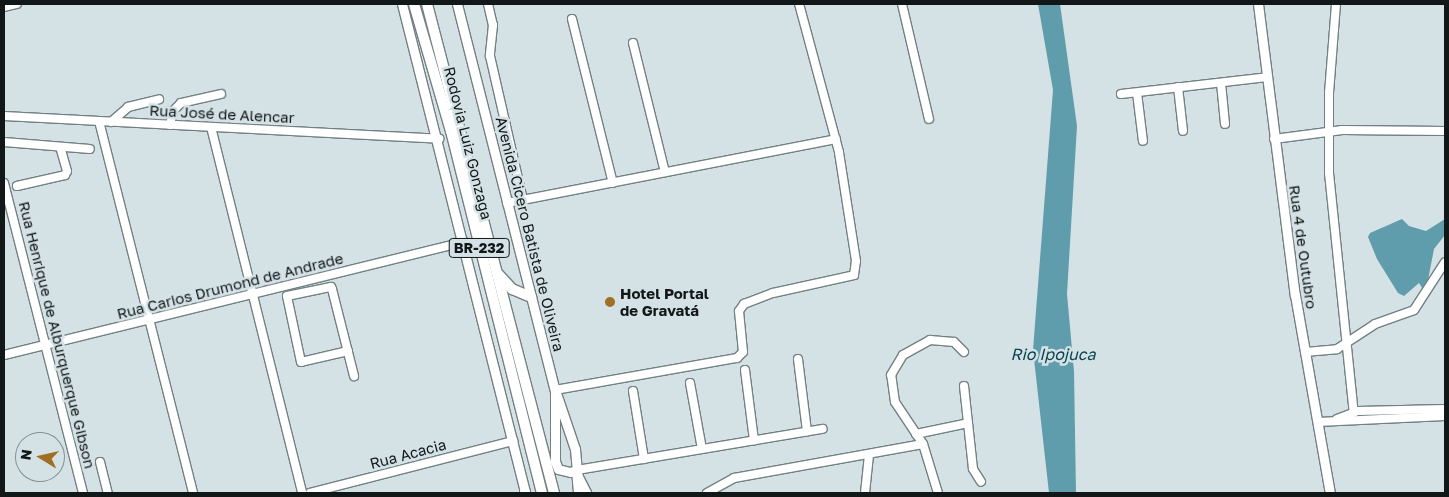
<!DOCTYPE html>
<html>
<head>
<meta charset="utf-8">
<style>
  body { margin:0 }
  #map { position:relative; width:1449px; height:497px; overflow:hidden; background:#d4e2e6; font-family:"Golos Text",sans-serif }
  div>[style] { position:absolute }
  .water>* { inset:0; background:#609dac }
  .roads { filter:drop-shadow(1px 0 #738083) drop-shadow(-1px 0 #738083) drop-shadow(0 1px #738083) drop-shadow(0 -1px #738083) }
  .minor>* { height:8px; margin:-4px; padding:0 4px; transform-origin:4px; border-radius:4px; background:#fff }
  .major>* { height:9px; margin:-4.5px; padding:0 4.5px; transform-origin:4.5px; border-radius:4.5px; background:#fff }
  .highway>* { height:10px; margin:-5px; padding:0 5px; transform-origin:5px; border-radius:5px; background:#fff }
  .dots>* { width:14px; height:14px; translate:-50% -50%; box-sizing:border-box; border:2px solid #d4e2e6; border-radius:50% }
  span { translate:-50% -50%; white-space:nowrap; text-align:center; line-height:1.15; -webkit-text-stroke:5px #d4e2e6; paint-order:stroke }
  .shield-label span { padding:1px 4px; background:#d4e2e6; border:1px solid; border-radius:4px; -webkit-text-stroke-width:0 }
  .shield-label { font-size:14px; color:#121718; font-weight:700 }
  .street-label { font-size:15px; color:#121718 }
  .poi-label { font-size:15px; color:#121718; font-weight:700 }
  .left { translate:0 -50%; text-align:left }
  .water-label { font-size:16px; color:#0b444f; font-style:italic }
  .frame { position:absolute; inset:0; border:5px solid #121718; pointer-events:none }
  .north { position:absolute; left:15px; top:432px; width:50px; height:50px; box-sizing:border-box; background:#d4e2e6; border:1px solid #869194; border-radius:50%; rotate:279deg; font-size:14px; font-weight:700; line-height:20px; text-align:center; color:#121718 }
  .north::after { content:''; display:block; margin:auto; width:18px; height:22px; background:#a06f23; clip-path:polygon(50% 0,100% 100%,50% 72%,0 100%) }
</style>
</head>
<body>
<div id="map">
  <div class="water">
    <div style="clip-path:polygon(1038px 4px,1060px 4px,1077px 126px,1067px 294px,1074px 371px,1076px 493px,1049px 493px,1033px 350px,1053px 90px)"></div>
    <div style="clip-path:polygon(1402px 219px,1409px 226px,1426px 231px,1445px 219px,1445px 235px,1434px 249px,1427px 285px,1424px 291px,1419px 283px,1404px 296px,1398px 293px,1377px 259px,1368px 237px,1370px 233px)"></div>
  </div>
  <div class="roads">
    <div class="minor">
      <div style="left:488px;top:4px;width:22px;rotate:77deg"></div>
      <div style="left:493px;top:25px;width:31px;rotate:96deg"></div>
      <div style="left:490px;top:56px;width:148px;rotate:77.1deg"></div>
      <div style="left:902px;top:4px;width:118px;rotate:76.8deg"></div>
      <div style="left:1336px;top:4px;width:88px;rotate:94.5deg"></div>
      <div style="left:1329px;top:92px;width:81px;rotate:90deg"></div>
      <div style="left:1329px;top:173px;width:241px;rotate:84.1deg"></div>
      <div style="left:4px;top:7px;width:13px;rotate:-13deg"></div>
      <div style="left:572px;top:19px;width:169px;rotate:76deg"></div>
      <div style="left:633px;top:43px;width:133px;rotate:76.1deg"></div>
      <div style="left:1221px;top:83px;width:41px;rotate:84.4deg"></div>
      <div style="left:1178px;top:87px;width:44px;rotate:83.5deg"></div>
      <div style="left:1137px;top:93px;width:48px;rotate:82.9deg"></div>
      <div style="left:1121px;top:94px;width:147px;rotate:-6.6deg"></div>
      <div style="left:4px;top:116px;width:436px;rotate:3deg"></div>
      <div style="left:99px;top:121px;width:384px;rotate:75.8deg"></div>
      <div style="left:111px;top:122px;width:23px;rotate:-41deg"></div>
      <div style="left:128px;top:107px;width:32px;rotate:-14deg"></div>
      <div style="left:170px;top:125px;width:14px;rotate:-78deg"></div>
      <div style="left:173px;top:111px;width:11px;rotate:-45deg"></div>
      <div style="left:181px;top:103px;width:41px;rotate:-12.7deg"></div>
      <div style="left:211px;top:127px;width:377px;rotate:76deg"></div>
      <div style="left:1274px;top:139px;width:69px;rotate:-7.5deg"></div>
      <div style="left:1342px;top:130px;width:103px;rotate:0.6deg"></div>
      <div style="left:4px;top:142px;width:86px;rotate:4.7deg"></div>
      <div style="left:4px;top:183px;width:320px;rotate:75.7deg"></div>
      <div style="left:17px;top:186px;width:49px;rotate:-12.9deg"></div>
      <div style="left:65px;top:175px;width:4px;rotate:-63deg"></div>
      <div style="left:67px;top:171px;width:25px;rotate:-106deg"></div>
      <div style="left:507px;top:203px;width:335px;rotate:-11deg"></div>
      <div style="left:348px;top:351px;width:48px;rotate:166.8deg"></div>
      <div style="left:301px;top:362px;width:67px;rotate:-102deg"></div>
      <div style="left:287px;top:296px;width:45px;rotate:-11.6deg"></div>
      <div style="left:331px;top:287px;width:2px;rotate:63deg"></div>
      <div style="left:332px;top:289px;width:90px;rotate:75.8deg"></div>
      <div style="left:1305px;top:352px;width:32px;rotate:-5deg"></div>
      <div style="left:1337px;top:349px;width:45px;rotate:-33.3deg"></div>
      <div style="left:1375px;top:324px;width:41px;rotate:-19.7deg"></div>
      <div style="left:1414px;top:310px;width:57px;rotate:-57.1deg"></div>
      <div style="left:4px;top:355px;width:474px;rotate:-13.8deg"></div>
      <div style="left:798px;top:359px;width:73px;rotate:82.9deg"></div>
      <div style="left:745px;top:370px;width:71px;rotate:82.7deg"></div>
      <div style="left:690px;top:383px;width:67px;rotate:79.7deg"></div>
      <div style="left:964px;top:386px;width:83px;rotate:83.8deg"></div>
      <div style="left:973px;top:469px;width:15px;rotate:58deg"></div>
      <div style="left:555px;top:390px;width:185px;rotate:-10deg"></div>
      <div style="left:737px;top:358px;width:8px;rotate:-45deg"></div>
      <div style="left:743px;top:352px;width:41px;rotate:-95.6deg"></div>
      <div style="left:739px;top:311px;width:9px;rotate:-54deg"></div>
      <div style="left:744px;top:304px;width:31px;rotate:-21deg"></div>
      <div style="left:773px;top:293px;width:83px;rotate:-12.5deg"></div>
      <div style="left:854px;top:275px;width:14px;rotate:-82deg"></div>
      <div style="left:856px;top:261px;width:110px;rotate:-98.9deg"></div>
      <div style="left:839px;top:152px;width:153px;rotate:-105.1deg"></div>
      <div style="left:633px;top:391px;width:69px;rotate:80.8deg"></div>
      <div style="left:1337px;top:419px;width:22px;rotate:-21deg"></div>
      <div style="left:1358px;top:411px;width:87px;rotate:-1.3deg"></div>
      <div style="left:1318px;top:422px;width:127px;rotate:-2.7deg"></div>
      <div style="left:916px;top:434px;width:53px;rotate:-11.9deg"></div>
      <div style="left:923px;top:444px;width:50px;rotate:-123.7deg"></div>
      <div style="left:895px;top:402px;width:27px;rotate:-98deg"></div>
      <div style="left:891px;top:375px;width:23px;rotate:-59deg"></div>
      <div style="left:903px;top:355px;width:31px;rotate:-29deg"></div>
      <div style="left:930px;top:340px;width:24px;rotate:5deg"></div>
      <div style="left:954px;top:342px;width:14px;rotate:45deg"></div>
      <div style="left:100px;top:462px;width:32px;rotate:76deg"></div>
      <div style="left:577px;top:470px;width:249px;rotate:-9.5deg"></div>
      <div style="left:579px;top:477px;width:18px;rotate:63deg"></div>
      <div style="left:310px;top:493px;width:210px;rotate:-14.4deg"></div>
      <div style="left:707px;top:493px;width:31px;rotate:-29deg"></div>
      <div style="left:734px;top:478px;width:192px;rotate:-10.2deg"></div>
      <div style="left:923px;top:444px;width:51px;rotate:73deg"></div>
      <div style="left:865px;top:493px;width:38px;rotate:-84deg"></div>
    </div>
    <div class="major">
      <div style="left:402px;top:4px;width:503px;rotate:75.85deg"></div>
      <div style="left:457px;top:4px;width:398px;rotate:75.8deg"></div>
      <div style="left:555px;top:390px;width:62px;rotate:71.3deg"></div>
      <div style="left:575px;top:449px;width:21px;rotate:85deg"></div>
      <div style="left:577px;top:470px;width:7px;rotate:164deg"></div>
      <div style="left:570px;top:472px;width:12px;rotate:-166deg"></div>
      <div style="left:558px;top:469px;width:9px;rotate:-111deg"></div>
      <div style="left:555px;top:461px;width:71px;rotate:-90deg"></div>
      <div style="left:1258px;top:4px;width:293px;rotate:82.8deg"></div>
      <div style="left:1295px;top:295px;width:201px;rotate:80deg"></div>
    </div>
    <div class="highway">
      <div style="left:414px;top:4px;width:132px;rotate:73.8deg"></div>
      <div style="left:451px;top:131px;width:373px;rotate:75.9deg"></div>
      <div style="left:427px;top:4px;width:505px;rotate:75.44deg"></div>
      <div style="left:498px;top:274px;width:21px;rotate:47deg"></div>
      <div style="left:512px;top:289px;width:21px;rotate:23deg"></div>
      <div style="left:577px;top:470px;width:23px;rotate:85deg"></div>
      <div style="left:525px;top:492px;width:1px;rotate:90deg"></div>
    </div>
  </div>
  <div class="dots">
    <div style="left:610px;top:302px;background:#a06f23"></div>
  </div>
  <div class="shield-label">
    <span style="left:479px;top:248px">BR-232</span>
  </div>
  <div class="street-label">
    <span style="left:222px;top:114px;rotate:3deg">Rua José de Alencar</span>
    <span style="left:468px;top:143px;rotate:76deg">Rodovia Luiz Gonzaga</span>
    <span style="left:530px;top:234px;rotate:76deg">Avenida Cicero Batista de Oliveira</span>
    <span style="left:1303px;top:247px;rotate:82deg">Rua 4 de Outubro</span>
    <span style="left:230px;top:286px;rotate:-14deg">Rua Carios Drumond de Andrade</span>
    <span style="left:57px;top:335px;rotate:76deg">Rua Henrique de Alburquerque Gibson</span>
    <span style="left:408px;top:454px;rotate:-15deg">Rua Acacia</span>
  </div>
  <div class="poi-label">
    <span class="left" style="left:620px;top:302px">Hotel Portal<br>de Gravatá</span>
  </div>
  <div class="water-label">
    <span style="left:1053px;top:354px">Rio Ipojuca</span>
  </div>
  <div class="frame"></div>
  <div class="north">N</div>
</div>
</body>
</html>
